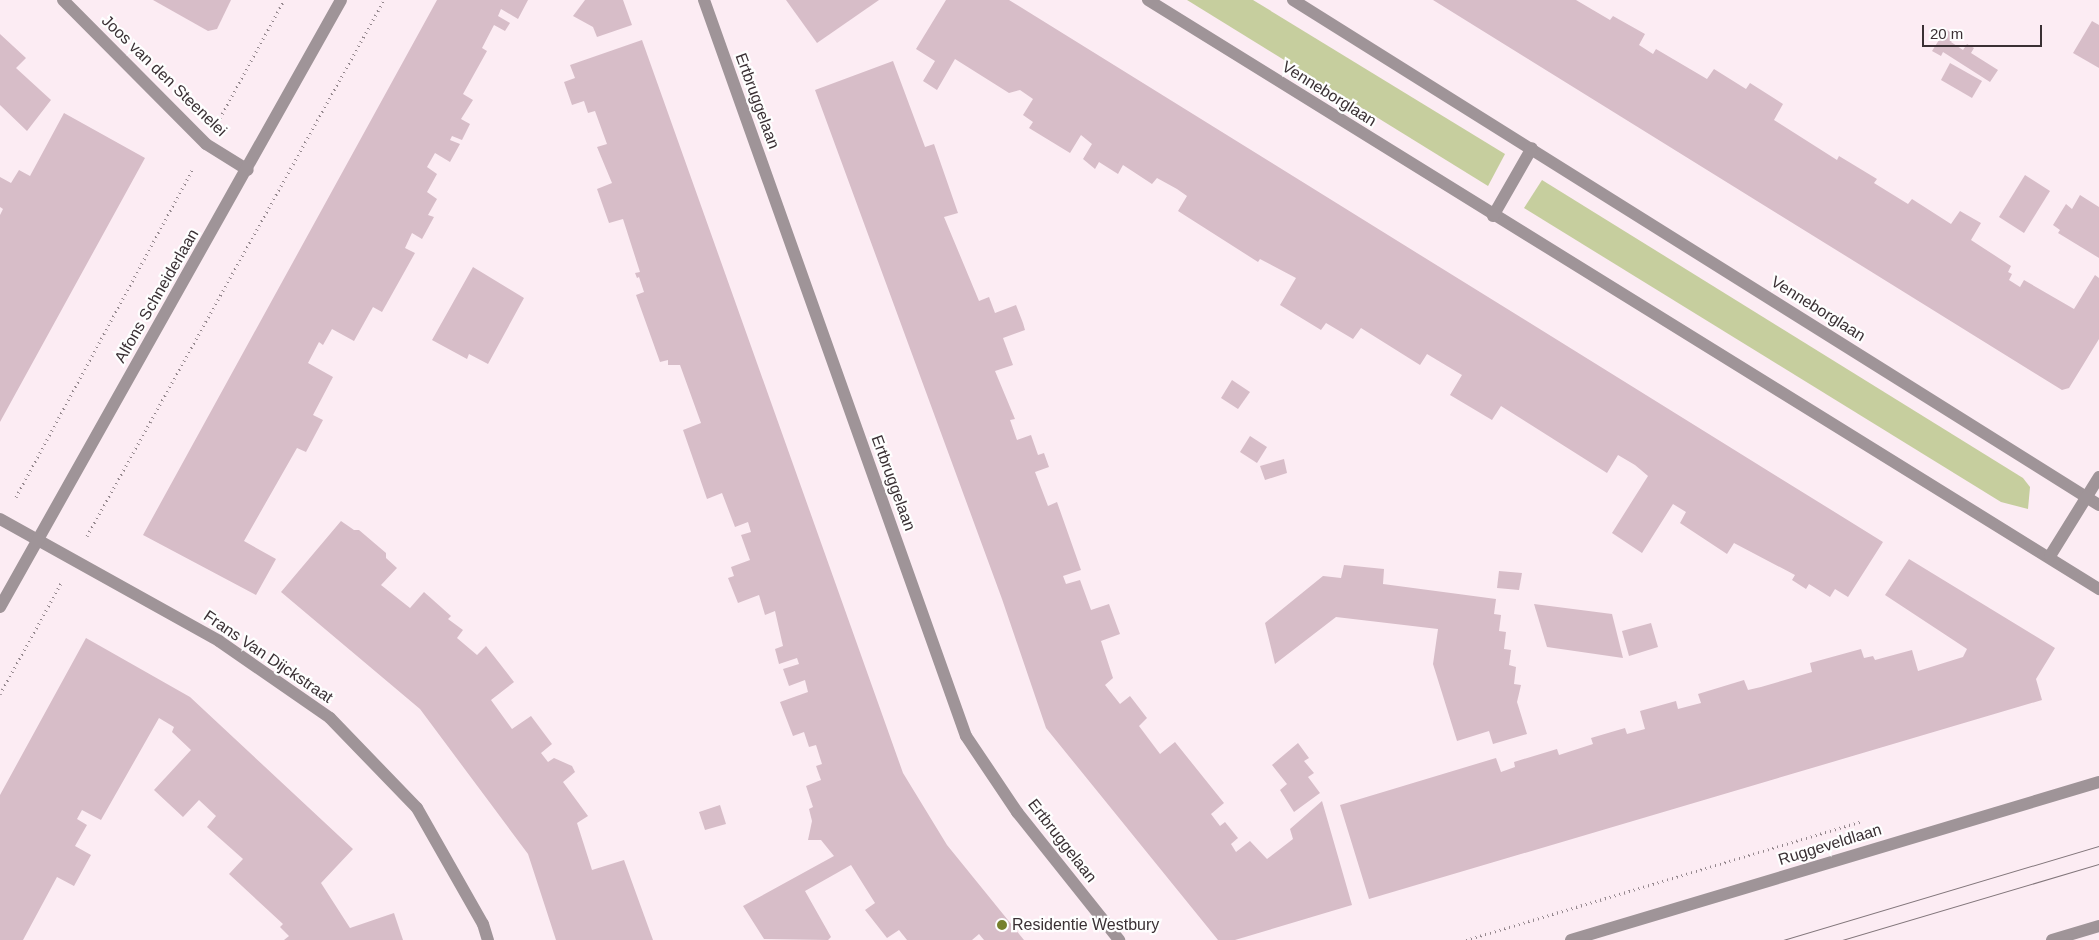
<!DOCTYPE html>
<html>
<head>
<meta charset="utf-8">
<style>
  body { margin:0 }
  #map { position:relative; width:2099px; height:940px; overflow:hidden; background:#fcecf3; font-family:Helvetica,sans-serif }
  div>[style] { position:absolute }
  .green>* { inset:0; background:#c6ce9e }
  .building>* { inset:0; background:#d7bdc8 }
  .path>* { height:3px; margin-top:-1.5px; transform-origin:0; background:repeating-linear-gradient(90deg,#96898f 0 1px,transparent 0 5px) }
  .minor>* { height:12px; margin:-6px; padding:0 6px; transform-origin:6px; border-radius:6px; background:#9f9498 }
  .tram>* { height:1px; margin:-0.5px; padding:0 0.5px; transform-origin:0.5px; border-radius:0.5px; background:#82767b }
  .dots>* { width:14px; height:14px; translate:-50% -50%; box-sizing:border-box; border:2px solid #fefefe; border-radius:50% }
  span { translate:-50% -50%; white-space:nowrap; text-align:center; line-height:1.15; -webkit-text-stroke:4.5px #fefefe; paint-order:stroke }
  .street-label { font-size:16px; color:#3a3034 }
  .poi-label { font-size:16px; color:#3a3034 }
  .left { translate:0 -50%; text-align:left }
  .scale { position:absolute; left:1922px; top:25px; width:120px; height:22px; box-sizing:border-box; border:2px solid #3a3034; border-top:0; padding-left:6px; font-size:15px; line-height:18px; white-space:nowrap; color:#3a3034; -webkit-text-stroke:4px #fefefe; paint-order:stroke }
</style>
</head>
<body>
<div id="map">
  <div class="green">
    <div style="clip-path:polygon(1187px 0,1253px 0,1505px 154px,1488px 186px)"></div>
    <div style="clip-path:polygon(1542px 180px,2023px 478px,2030px 487px,2028px 509px,2001px 502px,1524px 208px)"></div>
  </div>
  <div class="building">
    <div style="clip-path:polygon(153px 0,231px 0,217px 29px,208px 31px)"></div>
    <div style="clip-path:polygon(437px 0,528px 0,518px 19px,501px 9px,498px 16px,510px 23px,505px 31px,494px 25px,482px 48px,487px 51px,463px 94px,473px 100px,461px 119px,470px 124px,462px 140px,452px 136px,450px 140px,460px 144px,450px 162px,435px 153px,427px 167px,437px 174px,427px 192px,437px 199px,428px 215px,434px 217px,422px 239px,412px 233px,405px 248px,415px 253px,382px 312px,373px 307px,354px 341px,332px 329px,323px 345px,319px 342px,308px 363px,333px 377px,313px 415px,323px 420px,306px 452px,297px 448px,244px 541px,276px 559px,256px 595px,143px 535px)"></div>
    <div style="clip-path:polygon(585px 0,623px 0,632px 25px,597px 37px,593px 27px,573px 16px)"></div>
    <div style="clip-path:polygon(786px 0,879px 0,817px 43px)"></div>
    <div style="clip-path:polygon(946px 0,1009px 0,1883px 542px,1848px 597px,1835px 589px,1830px 597px,1809px 584px,1806px 589px,1792px 580px,1795px 575px,1734px 543px,1727px 554px,1680px 523px,1686px 512px,1673px 504px,1642px 553px,1612px 533px,1648px 476px,1635px 465px,1618px 455px,1607px 473px,1501px 406px,1492px 420px,1450px 395px,1462px 375px,1427px 354px,1420px 365px,1361px 328px,1353px 339px,1326px 323px,1321px 330px,1280px 305px,1296px 278px,1260px 259px,1258px 262px,1178px 211px,1187px 196px,1177px 189px,1157px 178px,1152px 184px,1123px 165px,1118px 174px,1099px 162px,1095px 169px,1083px 159px,1092px 144px,1081px 135px,1070px 153px,1029px 128px,1033px 122px,1023px 115px,1033px 99px,1020px 90px,1009px 93px,955px 59px,937px 90px,923px 81px,935px 61px,916px 49px)"></div>
    <div style="clip-path:polygon(1433px 0,1576px 0,1610px 20px,1613px 16px,1645px 34px,1639px 45px,1653px 54px,1656px 49px,1707px 79px,1714px 69px,1746px 89px,1750px 83px,1783px 104px,1774px 120px,1837px 160px,1839px 156px,1877px 179px,1874px 183px,1908px 204px,1912px 199px,1951px 224px,1960px 211px,1981px 223px,1971px 240px,2011px 266px,2008px 272px,2012px 274px,2009px 280px,2020px 287px,2024px 280px,2074px 309px,2095px 275px,2099px 278px,2099px 339px,2069px 388px,2062px 390px)"></div>
    <div style="clip-path:polygon(2092px 21px,2099px 25px,2099px 68px,2073px 53px)"></div>
    <div style="clip-path:polygon(1946px 29px,1955px 36px,1951px 42px,1963px 50px,1967px 44px,1974px 48px,1971px 53px,1998px 70px,1990px 82px,1943px 52px,1941px 56px,1932px 51px)"></div>
    <div style="clip-path:polygon(0 34px,26px 58px,16px 68px,51px 100px,27px 131px,0 105px)"></div>
    <div style="clip-path:polygon(642px 40px,903px 773px,947px 845px,1024px 940px,984px 940px,979px 934px,972px 940px,907px 940px,899px 930px,887px 938px,865px 910px,875px 903px,851px 865px,805px 891px,831px 937px,828px 940px,764px 939px,743px 906px,834px 856px,821px 840px,808px 840px,812px 821px,809px 809px,813px 807px,806px 786px,821px 780px,816px 766px,822px 764px,816px 745px,809px 747px,804px 732px,793px 736px,780px 702px,808px 692px,805px 680px,789px 686px,783px 669px,799px 664px,797px 658px,779px 664px,775px 649px,783px 646px,775px 611px,765px 615px,759px 595px,738px 603px,728px 578px,734px 576px,731px 567px,750px 560px,741px 535px,751px 532px,748px 522px,735px 527px,722px 493px,707px 499px,683px 430px,701px 423px,680px 365px,668px 365px,668px 360px,660px 362px,636px 295px,644px 292px,639px 277px,637px 278px,635px 273px,640px 272px,623px 219px,609px 223px,597px 189px,612px 183px,597px 147px,607px 144px,595px 111px,588px 113px,584px 101px,572px 105px,564px 82px,575px 78px,570px 65px)"></div>
    <div style="clip-path:polygon(893px 61px,925px 147px,934px 144px,958px 213px,944px 217px,979px 301px,989px 297px,995px 313px,1016px 305px,1023px 323px,1025px 330px,1003px 338px,1013px 365px,995px 371px,1015px 419px,1010px 420px,1017px 440px,1031px 435px,1038px 455px,1044px 453px,1049px 467px,1035px 472px,1048px 506px,1057px 502px,1081px 570px,1063px 576px,1066px 584px,1080px 580px,1091px 610px,1109px 604px,1120px 634px,1101px 641px,1113px 678px,1105px 685px,1120px 704px,1130px 696px,1147px 718px,1139px 726px,1160px 754px,1175px 742px,1224px 803px,1211px 814px,1220px 826px,1225px 822px,1238px 838px,1231px 844px,1236px 852px,1250px 841px,1267px 859px,1293px 839px,1290px 829px,1322px 801px,1352px 905px,1235px 940px,1218px 940px,1046px 728px,1002px 599px,815px 90px)"></div>
    <div style="clip-path:polygon(1950px 63px,1982px 81px,1972px 98px,1941px 80px)"></div>
    <div style="clip-path:polygon(64px 113px,145px 158px,0 422px,0 215px,3px 209px,0 207px,0 177px,11px 183px,19px 170px,30px 176px)"></div>
    <div style="clip-path:polygon(2025px 175px,2050px 191px,2024px 233px,1999px 217px)"></div>
    <div style="clip-path:polygon(2080px 195px,2099px 207px,2099px 258px,2058px 233px,2060px 230px,2053px 225px,2066px 204px,2072px 209px)"></div>
    <div style="clip-path:polygon(473px 267px,524px 298px,488px 364px,469px 354px,467px 359px,432px 340px)"></div>
    <div style="clip-path:polygon(1232px 380px,1250px 392px,1238px 409px,1221px 398px)"></div>
    <div style="clip-path:polygon(1250px 436px,1267px 447px,1257px 463px,1240px 452px)"></div>
    <div style="clip-path:polygon(1284px 459px,1287px 473px,1265px 480px,1260px 466px)"></div>
    <div style="clip-path:polygon(341px 521px,354px 530px,359px 530px,386px 553px,386px 558px,397px 568px,381px 585px,410px 608px,424px 592px,451px 616px,448px 619px,463px 630px,457px 638px,477px 655px,486px 646px,514px 682px,491px 700px,512px 729px,531px 716px,552px 744px,541px 753px,548px 762px,554px 758px,572px 766px,575px 772px,563px 782px,588px 816px,577px 823px,592px 870px,624px 860px,653px 940px,556px 940px,528px 854px,420px 709px,281px 592px)"></div>
    <div style="clip-path:polygon(1909px 559px,2055px 648px,2036px 679px,2042px 700px,1369px 899px,1340px 805px,1496px 758px,1501px 772px,1515px 767px,1514px 762px,1557px 749px,1559px 755px,1593px 744px,1591px 738px,1625px 728px,1627px 734px,1645px 729px,1640px 711px,1676px 701px,1678px 709px,1701px 703px,1698px 694px,1744px 680px,1748px 690px,1761px 687px,1812px 672px,1810px 663px,1861px 649px,1864px 658px,1873px 656px,1875px 660px,1912px 650px,1918px 671px,1963px 657px,1967px 649px,1885px 595px)"></div>
    <div style="clip-path:polygon(1344px 565px,1384px 569px,1383px 584px,1496px 599px,1494px 614px,1501px 615px,1499px 631px,1506px 632px,1504px 649px,1511px 650px,1509px 665px,1516px 667px,1514px 684px,1521px 685px,1517px 702px,1527px 734px,1493px 744px,1489px 731px,1457px 741px,1433px 664px,1438px 629px,1336px 617px,1275px 664px,1265px 623px,1323px 576px,1341px 578px)"></div>
    <div style="clip-path:polygon(1499px 571px,1522px 573px,1519px 590px,1497px 588px)"></div>
    <div style="clip-path:polygon(1534px 604px,1612px 614px,1623px 658px,1547px 647px)"></div>
    <div style="clip-path:polygon(1651px 623px,1658px 647px,1629px 656px,1622px 631px)"></div>
    <div style="clip-path:polygon(86px 638px,190px 697px,353px 849px,321px 883px,350px 928px,394px 913px,403px 940px,284px 940px,289px 936px,280px 927px,283px 924px,229px 874px,243px 859px,207px 827px,216px 816px,199px 800px,183px 817px,154px 790px,191px 750px,172px 732px,174px 727px,159px 718px,101px 820px,82px 810px,77px 819px,87px 825px,75px 846px,91px 855px,74px 886px,57px 877px,23px 940px,0 940px,0 795px)"></div>
    <div style="clip-path:polygon(1298px 743px,1309px 758px,1304px 761px,1314px 773px,1308px 777px,1320px 793px,1294px 812px,1280px 790px,1287px 784px,1272px 765px)"></div>
    <div style="clip-path:polygon(720px 805px,726px 824px,705px 830px,699px 812px)"></div>
  </div>
  <div class="path">
    <div style="left:220px;top:118px;width:134px;rotate:-61.5deg"></div>
    <div style="left:16px;top:497px;width:374px;rotate:-61.7deg"></div>
    <div style="left:87px;top:536px;width:613px;rotate:-61.01deg"></div>
    <div style="left:0;top:694px;width:127px;rotate:-61.2deg"></div>
    <div style="left:1466px;top:940px;width:414px;rotate:-16.7deg"></div>
  </div>
  <div class="minor">
    <div style="left:63px;top:0;width:203px;rotate:45.2deg"></div>
    <div style="left:206px;top:144px;width:49px;rotate:31.8deg"></div>
    <div style="left:704px;top:0;width:781px;rotate:70.41deg"></div>
    <div style="left:966px;top:736px;width:92px;rotate:56.1deg"></div>
    <div style="left:1017px;top:812px;width:164px;rotate:51.4deg"></div>
    <div style="left:1148px;top:0;width:1119px;rotate:31.77deg"></div>
    <div style="left:1293px;top:0;width:951px;rotate:32.07deg"></div>
    <div style="left:1493px;top:216px;width:78px;rotate:-60.2deg"></div>
    <div style="left:0;top:519px;width:251px;rotate:29.1deg"></div>
    <div style="left:219px;top:641px;width:135px;rotate:34.7deg"></div>
    <div style="left:330px;top:718px;width:125px;rotate:46deg"></div>
    <div style="left:417px;top:808px;width:133px;rotate:60.4deg"></div>
    <div style="left:483px;top:924px;width:17px;rotate:73deg"></div>
    <div style="left:2050px;top:556px;width:93px;rotate:-58.2deg"></div>
    <div style="left:0;top:607px;width:696px;rotate:-60.67deg"></div>
    <div style="left:1571px;top:940px;width:551px;rotate:-16.66deg"></div>
    <div style="left:2052px;top:940px;width:49px;rotate:-16.6deg"></div>
  </div>
  <div class="tram">
    <div style="left:1783px;top:940px;width:330px;rotate:-16.6deg"></div>
    <div style="left:1842px;top:940px;width:268px;rotate:-16.5deg"></div>
  </div>
  <div class="dots">
    <div style="left:1002px;top:925px;background:#76802d"></div>
  </div>
  <div class="street-label">
    <span style="left:164px;top:76px;rotate:44deg">Joos van den Steenelei</span>
    <span style="left:1329px;top:94px;rotate:32deg">Venneborglaan</span>
    <span style="left:757px;top:101px;rotate:70deg">Ertbruggelaan</span>
    <span style="left:157px;top:296px;rotate:-60deg">Alfons Schneiderlaan</span>
    <span style="left:1818px;top:309px;rotate:32deg">Venneborglaan</span>
    <span style="left:893px;top:483px;rotate:70deg">Ertbruggelaan</span>
    <span style="left:268px;top:657px;rotate:34deg">Frans Van Dijckstraat</span>
    <span style="left:1062px;top:841px;rotate:52deg">Ertbruggelaan</span>
    <span style="left:1830px;top:845px;rotate:-17deg">Ruggeveldlaan</span>
  </div>
  <div class="poi-label">
    <span class="left" style="left:1012px;top:925px">Residentie Westbury</span>
  </div>
  <div class="scale">20 m</div>
</div>
</body>
</html>
